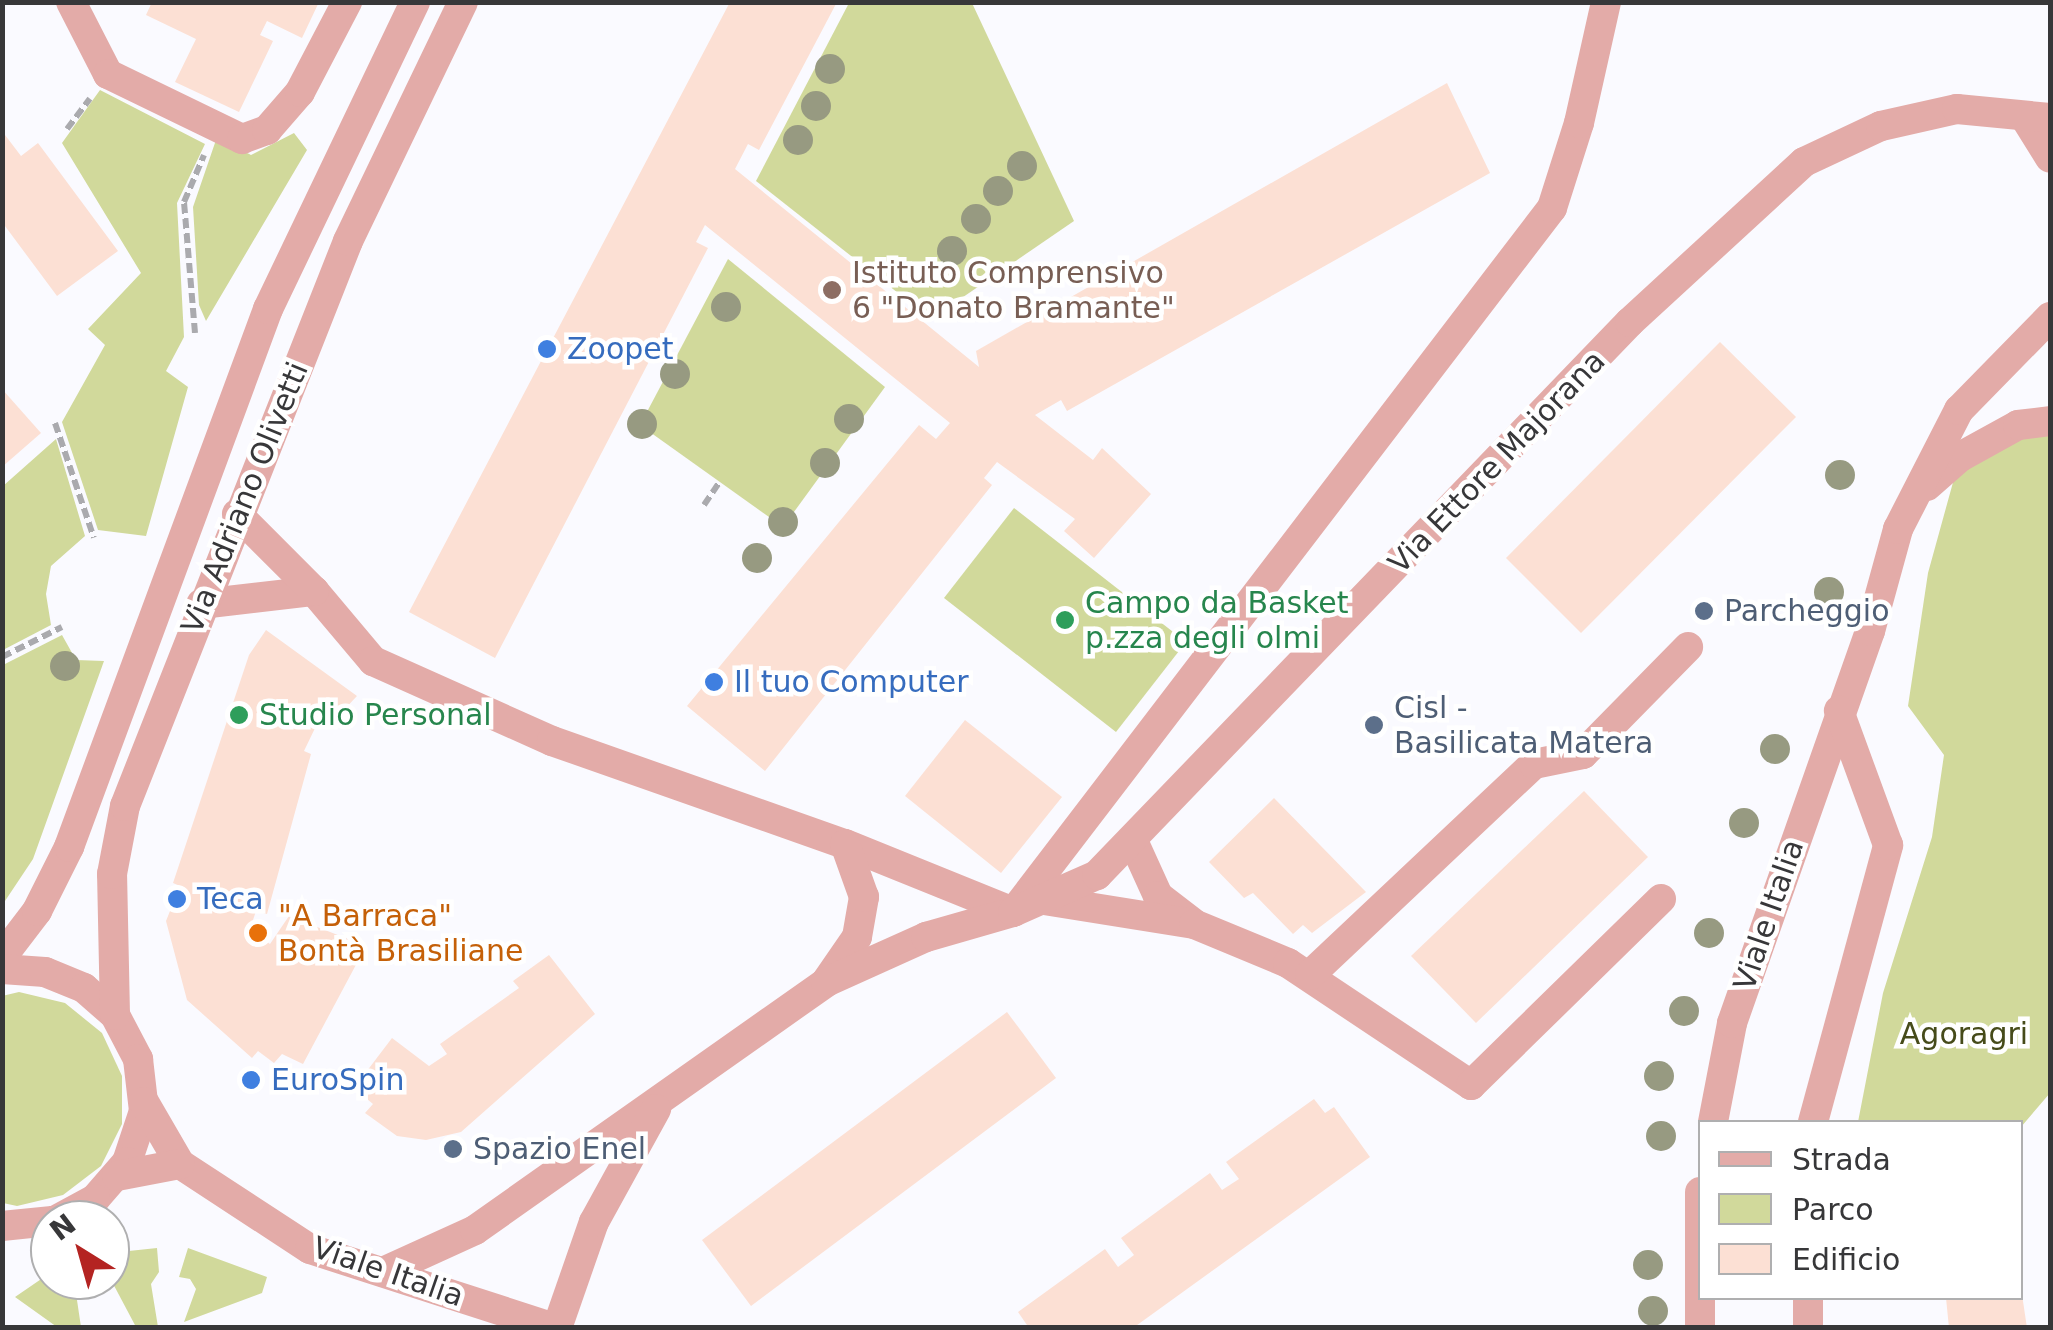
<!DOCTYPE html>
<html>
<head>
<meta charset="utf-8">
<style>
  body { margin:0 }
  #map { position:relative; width:2053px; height:1330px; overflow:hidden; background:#fafaff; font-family:"DejaVu Sans",sans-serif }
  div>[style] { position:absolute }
  .green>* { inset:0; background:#d1d99b }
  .building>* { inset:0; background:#fce0d4 }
  .path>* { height:6px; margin-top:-3px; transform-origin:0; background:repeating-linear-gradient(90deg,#aaaaae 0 10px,transparent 0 15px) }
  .minor>* { height:30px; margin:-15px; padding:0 15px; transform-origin:15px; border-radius:15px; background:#e3aba8 }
  .trees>* { width:30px; height:30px; margin:-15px; border-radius:50%; background:#979a81 }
  .dots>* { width:28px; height:28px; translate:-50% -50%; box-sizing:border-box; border:5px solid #fff; border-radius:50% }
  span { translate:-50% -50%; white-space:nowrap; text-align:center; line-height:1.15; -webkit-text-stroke:9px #fff; paint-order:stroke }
  .education-label { font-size:30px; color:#785e54 }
  .left { translate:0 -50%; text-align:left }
  .shop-label { font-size:30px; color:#366cbe }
  .street-label { font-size:30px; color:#373739 }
  .leisure-label { font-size:30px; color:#27864d }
  .service-label { font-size:30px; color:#4e5e75 }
  .food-label { font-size:30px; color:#c56008 }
  .park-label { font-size:30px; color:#464b1a }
  .frame { position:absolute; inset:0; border:5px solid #373739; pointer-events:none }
  .legend { position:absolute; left:1698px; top:1120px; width:325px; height:180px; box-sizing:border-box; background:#fff; border:2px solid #afafb0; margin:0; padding:12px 18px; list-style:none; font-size:30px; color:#373739 }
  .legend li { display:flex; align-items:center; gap:20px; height:50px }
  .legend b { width:50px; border:2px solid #afafb0 }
  .north { position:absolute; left:30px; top:1200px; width:100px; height:100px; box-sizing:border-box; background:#fff; border:2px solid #afafb0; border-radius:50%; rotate:323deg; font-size:28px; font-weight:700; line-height:40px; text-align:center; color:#373739 }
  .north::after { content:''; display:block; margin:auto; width:35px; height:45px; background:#b42422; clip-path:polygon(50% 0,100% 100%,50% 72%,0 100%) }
</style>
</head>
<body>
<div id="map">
  <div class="green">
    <div style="clip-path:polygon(849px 3px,972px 3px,1074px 221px,931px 319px,756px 181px)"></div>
    <div style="clip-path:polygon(100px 90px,205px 144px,177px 203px,184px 337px,166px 371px,188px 387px,146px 536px,98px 530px,62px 422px,105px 345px,88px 329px,141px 273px,62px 143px)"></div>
    <div style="clip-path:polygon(294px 133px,307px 150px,206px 321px,199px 305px,193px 207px,217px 137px,251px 155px)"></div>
    <div style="clip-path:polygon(728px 259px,885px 387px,783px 527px,640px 425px)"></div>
    <div style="clip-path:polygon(2050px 421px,2050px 1093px,2021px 1127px,1858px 1122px,1883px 993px,1932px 837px,1944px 755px,1908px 706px,1928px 573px,1960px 457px)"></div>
    <div style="clip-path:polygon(56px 439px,85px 536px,51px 566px,46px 594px,51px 625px,3px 650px,3px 486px)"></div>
    <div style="clip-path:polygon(1014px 508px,1186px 642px,1116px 732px,944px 598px)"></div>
    <div style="clip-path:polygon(62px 635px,76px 660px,104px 661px,33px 859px,3px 904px,3px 665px)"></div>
    <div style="clip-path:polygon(19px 992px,65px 1003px,102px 1033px,122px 1076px,122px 1124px,101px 1166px,63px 1195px,17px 1206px,3px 1203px,2px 996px)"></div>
    <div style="clip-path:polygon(157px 1248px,159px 1272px,151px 1284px,158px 1327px,136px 1327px,110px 1278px,110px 1253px)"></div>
    <div style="clip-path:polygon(188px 1248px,267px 1277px,262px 1293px,184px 1322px,196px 1289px,190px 1279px,179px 1277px)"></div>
    <div style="clip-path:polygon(50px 1273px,50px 1280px,74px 1280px,81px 1327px,57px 1327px,15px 1297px)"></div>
  </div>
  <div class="building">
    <div style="clip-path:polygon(152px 2px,319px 2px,302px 38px,267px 21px,260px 35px,273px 41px,239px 112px,175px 82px,196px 39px,146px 15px)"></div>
    <div style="clip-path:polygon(730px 2px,837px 2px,759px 150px,748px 144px,735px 169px,979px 367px,976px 351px,1447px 83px,1490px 173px,1067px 411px,1061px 400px,1035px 415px,1093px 460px,1102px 448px,1151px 494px,1094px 558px,1064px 531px,1075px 519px,997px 462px,984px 478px,992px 485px,765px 771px,687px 706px,919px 425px,936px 439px,950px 423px,705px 225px,696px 242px,708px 248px,495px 658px,409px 612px)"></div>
    <div style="clip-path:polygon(2px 131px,21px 156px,38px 143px,118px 251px,57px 296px,2px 222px)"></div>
    <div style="clip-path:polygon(1720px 342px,1796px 417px,1581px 633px,1506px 558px)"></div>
    <div style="clip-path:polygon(2px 389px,41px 433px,2px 467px)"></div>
    <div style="clip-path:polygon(266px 630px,357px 696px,326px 729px,317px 724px,304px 751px,311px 754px,267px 914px,256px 911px,250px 929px,270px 944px,289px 916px,366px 946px,303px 1064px,282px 1054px,274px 1063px,258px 1051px,252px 1058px,187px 1000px,166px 921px,180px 886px,173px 883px,249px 655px)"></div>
    <div style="clip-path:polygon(965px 720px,1062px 797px,1001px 873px,905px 796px)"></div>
    <div style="clip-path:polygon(1584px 791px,1648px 857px,1476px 1023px,1411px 956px)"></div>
    <div style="clip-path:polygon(1274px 798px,1366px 892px,1312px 933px,1303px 925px,1293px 934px,1253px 893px,1244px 898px,1209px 862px)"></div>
    <div style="clip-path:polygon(549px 955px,595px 1014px,461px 1132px,426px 1140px,397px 1136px,365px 1113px,373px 1104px,354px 1088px,392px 1038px,429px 1066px,447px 1054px,440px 1044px,519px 988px,513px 981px)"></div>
    <div style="clip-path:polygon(1007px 1012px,1056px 1078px,751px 1306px,702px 1240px)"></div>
    <div style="clip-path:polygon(1314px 1099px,1325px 1113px,1334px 1107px,1370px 1157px,1133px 1328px,1029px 1328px,1018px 1312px,1105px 1249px,1118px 1267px,1134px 1255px,1121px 1238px,1210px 1173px,1222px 1190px,1239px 1179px,1226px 1162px)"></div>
    <div style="clip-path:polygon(2020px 1281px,2027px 1328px,1949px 1328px,1946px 1298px,2020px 1298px)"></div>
  </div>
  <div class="path">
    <div style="left:67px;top:129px;width:38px;rotate:-53deg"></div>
    <div style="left:195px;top:333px;width:131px;rotate:-94.8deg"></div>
    <div style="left:184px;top:202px;width:51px;rotate:-66.9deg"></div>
    <div style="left:55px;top:423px;width:121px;rotate:71.3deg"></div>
    <div style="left:704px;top:505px;width:27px;rotate:-56deg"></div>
    <div style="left:2px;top:657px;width:67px;rotate:-26.6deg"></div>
  </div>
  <div class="minor">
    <div style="left:71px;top:2px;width:81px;rotate:62.8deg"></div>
    <div style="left:108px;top:74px;width:149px;rotate:25.9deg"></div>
    <div style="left:242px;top:139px;width:27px;rotate:-20deg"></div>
    <div style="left:267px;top:130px;width:50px;rotate:-49deg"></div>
    <div style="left:300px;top:92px;width:102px;rotate:-62.4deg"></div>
    <div style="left:2024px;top:116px;width:49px;rotate:58.2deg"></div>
    <div style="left:1927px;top:486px;width:44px;rotate:-41.3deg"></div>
    <div style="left:1960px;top:457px;width:66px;rotate:-28.9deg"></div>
    <div style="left:2018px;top:425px;width:32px;rotate:-7deg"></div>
    <div style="left:314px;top:591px;width:92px;rotate:49.9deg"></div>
    <div style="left:373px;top:661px;width:196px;rotate:24.1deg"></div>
    <div style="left:552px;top:741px;width:311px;rotate:19.4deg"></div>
    <div style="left:845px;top:844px;width:181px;rotate:22deg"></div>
    <div style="left:201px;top:604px;width:114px;rotate:-6.6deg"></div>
    <div style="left:314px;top:591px;width:109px;rotate:-135deg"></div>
    <div style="left:1134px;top:843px;width:58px;rotate:65.6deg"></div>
    <div style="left:1158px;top:896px;width:43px;rotate:37.4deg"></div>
    <div style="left:1044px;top:900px;width:152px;rotate:9.1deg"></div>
    <div style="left:1194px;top:924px;width:102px;rotate:22.5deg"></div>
    <div style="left:1288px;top:963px;width:220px;rotate:33.7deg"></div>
    <div style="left:1471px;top:1085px;width:266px;rotate:-44.4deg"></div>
    <div style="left:1015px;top:910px;width:884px;rotate:-52.59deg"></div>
    <div style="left:1552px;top:208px;width:89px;rotate:-72.4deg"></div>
    <div style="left:1579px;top:123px;width:124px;rotate:-77.4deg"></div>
    <div style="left:2px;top:957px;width:58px;rotate:-52.7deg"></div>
    <div style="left:37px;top:911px;width:72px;rotate:-63.4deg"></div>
    <div style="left:69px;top:847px;width:574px;rotate:-69.7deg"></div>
    <div style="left:268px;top:309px;width:340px;rotate:-64.4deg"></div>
    <div style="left:2px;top:969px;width:43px;rotate:4deg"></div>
    <div style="left:45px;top:972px;width:42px;rotate:22.3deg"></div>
    <div style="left:84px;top:988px;width:41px;rotate:41.1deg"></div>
    <div style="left:115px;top:1015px;width:50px;rotate:62.4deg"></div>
    <div style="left:138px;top:1059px;width:52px;rotate:83.4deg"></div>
    <div style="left:144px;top:1111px;width:54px;rotate:108.4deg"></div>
    <div style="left:127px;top:1162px;width:49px;rotate:130.9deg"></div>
    <div style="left:95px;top:1199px;width:44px;rotate:151.7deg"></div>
    <div style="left:1310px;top:975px;width:308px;rotate:-43.3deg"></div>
    <div style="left:1534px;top:764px;width:50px;rotate:-11.5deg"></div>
    <div style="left:1583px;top:754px;width:150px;rotate:-45.5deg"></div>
    <div style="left:828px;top:979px;width:51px;rotate:-55.4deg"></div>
    <div style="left:857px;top:937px;width:41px;rotate:-80.1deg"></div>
    <div style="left:864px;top:897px;width:56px;rotate:-109.7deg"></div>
    <div style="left:115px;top:1015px;width:141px;rotate:-91.2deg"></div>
    <div style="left:112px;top:874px;width:69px;rotate:-79.2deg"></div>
    <div style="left:125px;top:806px;width:607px;rotate:-68.46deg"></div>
    <div style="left:348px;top:241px;width:265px;rotate:-64.3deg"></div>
    <div style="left:144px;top:1102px;width:72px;rotate:59.9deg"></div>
    <div style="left:180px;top:1164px;width:155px;rotate:33.2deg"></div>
    <div style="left:310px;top:1249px;width:256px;rotate:17.9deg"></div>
    <div style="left:1713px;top:1122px;width:101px;rotate:-79.1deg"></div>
    <div style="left:1732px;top:1023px;width:416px;rotate:-70.6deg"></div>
    <div style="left:1870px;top:631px;width:106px;rotate:-74.6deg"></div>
    <div style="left:1898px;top:529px;width:134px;rotate:-62.9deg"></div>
    <div style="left:1959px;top:410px;width:130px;rotate:-45.6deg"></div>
    <div style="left:1813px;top:1122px;width:287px;rotate:-74.8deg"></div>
    <div style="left:1888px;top:845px;width:143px;rotate:-110.1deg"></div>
    <div style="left:117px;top:1176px;width:64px;rotate:-10.8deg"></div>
    <div style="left:2px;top:1226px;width:48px;rotate:-5.9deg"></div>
    <div style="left:383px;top:1272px;width:101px;rotate:-24.5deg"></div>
    <div style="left:475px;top:1230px;width:430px;rotate:-35.2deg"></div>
    <div style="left:826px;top:982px;width:110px;rotate:-24.2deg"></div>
    <div style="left:926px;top:937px;width:91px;rotate:-16deg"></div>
    <div style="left:1013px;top:912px;width:92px;rotate:-23.8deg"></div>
    <div style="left:1097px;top:875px;width:768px;rotate:-46.06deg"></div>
    <div style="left:1630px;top:322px;width:236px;rotate:-42.6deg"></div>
    <div style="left:1804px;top:162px;width:85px;rotate:-25.1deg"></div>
    <div style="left:1881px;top:126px;width:78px;rotate:-12.6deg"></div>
    <div style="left:1957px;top:109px;width:93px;rotate:5.5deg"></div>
    <div style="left:557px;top:1328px;width:112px;rotate:-70.8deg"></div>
    <div style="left:594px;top:1222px;width:129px;rotate:-61.2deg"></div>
    <div style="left:1700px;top:1328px;width:136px;rotate:-90deg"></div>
    <div style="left:1808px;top:1328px;width:30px;rotate:-90deg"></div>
  </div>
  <div class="trees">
    <div style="left:830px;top:69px"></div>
    <div style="left:816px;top:106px"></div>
    <div style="left:798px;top:140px"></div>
    <div style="left:1022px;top:166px"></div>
    <div style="left:998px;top:191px"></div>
    <div style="left:976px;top:219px"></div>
    <div style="left:952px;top:251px"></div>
    <div style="left:726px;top:307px"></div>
    <div style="left:675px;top:374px"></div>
    <div style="left:849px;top:419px"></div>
    <div style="left:642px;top:424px"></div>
    <div style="left:825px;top:463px"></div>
    <div style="left:1840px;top:475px"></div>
    <div style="left:783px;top:522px"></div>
    <div style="left:757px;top:558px"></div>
    <div style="left:1829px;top:592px"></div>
    <div style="left:65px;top:666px"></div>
    <div style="left:1775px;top:749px"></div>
    <div style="left:1744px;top:823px"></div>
    <div style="left:1709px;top:933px"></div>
    <div style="left:1684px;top:1011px"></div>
    <div style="left:1659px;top:1076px"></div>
    <div style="left:1661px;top:1136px"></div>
    <div style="left:1648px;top:1265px"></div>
    <div style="left:1653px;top:1311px"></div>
  </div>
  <div class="dots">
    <div style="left:832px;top:290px;background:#8d6e63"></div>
    <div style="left:547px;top:349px;background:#3f7fe0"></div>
    <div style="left:1704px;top:611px;background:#5c6f8a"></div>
    <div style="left:1065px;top:620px;background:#2e9e5b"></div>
    <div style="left:714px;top:682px;background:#3f7fe0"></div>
    <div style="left:239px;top:715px;background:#2e9e5b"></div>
    <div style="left:1374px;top:725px;background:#5c6f8a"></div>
    <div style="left:177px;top:899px;background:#3f7fe0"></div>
    <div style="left:258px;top:933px;background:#e8710a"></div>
    <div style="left:251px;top:1080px;background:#3f7fe0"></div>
    <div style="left:453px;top:1149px;background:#5c6f8a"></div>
  </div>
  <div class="education-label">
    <span class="left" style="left:852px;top:290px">Istituto Comprensivo<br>6 "Donato Bramante"</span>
  </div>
  <div class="shop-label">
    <span class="left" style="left:567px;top:349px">Zoopet</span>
    <span class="left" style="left:734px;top:682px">Il tuo Computer</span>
    <span class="left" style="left:197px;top:899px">Teca</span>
    <span class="left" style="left:271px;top:1080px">EuroSpin</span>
  </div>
  <div class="street-label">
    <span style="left:1497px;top:462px;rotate:-46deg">Via Ettore Majorana</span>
    <span style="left:245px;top:498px;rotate:-68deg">Via Adriano Olivetti</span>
    <span style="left:1769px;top:915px;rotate:-71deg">Viale Italia</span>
    <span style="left:388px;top:1272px;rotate:19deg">Viale Italia</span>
  </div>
  <div class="leisure-label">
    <span class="left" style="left:1085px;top:620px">Campo da Basket<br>p.zza degli olmi</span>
    <span class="left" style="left:259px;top:715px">Studio Personal</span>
  </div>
  <div class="service-label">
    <span class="left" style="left:1724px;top:611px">Parcheggio</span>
    <span class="left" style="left:1394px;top:725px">Cisl -<br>Basilicata Matera</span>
    <span class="left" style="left:473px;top:1149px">Spazio Enel</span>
  </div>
  <div class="food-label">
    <span class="left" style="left:278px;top:933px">"A Barraca"<br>Bontà Brasiliane</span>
  </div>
  <div class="park-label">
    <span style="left:1964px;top:1034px">Agoragri</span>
  </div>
  <div class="frame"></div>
  <ul class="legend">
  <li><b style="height:12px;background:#e3aba8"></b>Strada</li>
  <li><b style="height:28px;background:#d1d99b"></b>Parco</li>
  <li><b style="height:28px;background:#fce0d4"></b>Edificio</li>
  </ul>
  <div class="north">N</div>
</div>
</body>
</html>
